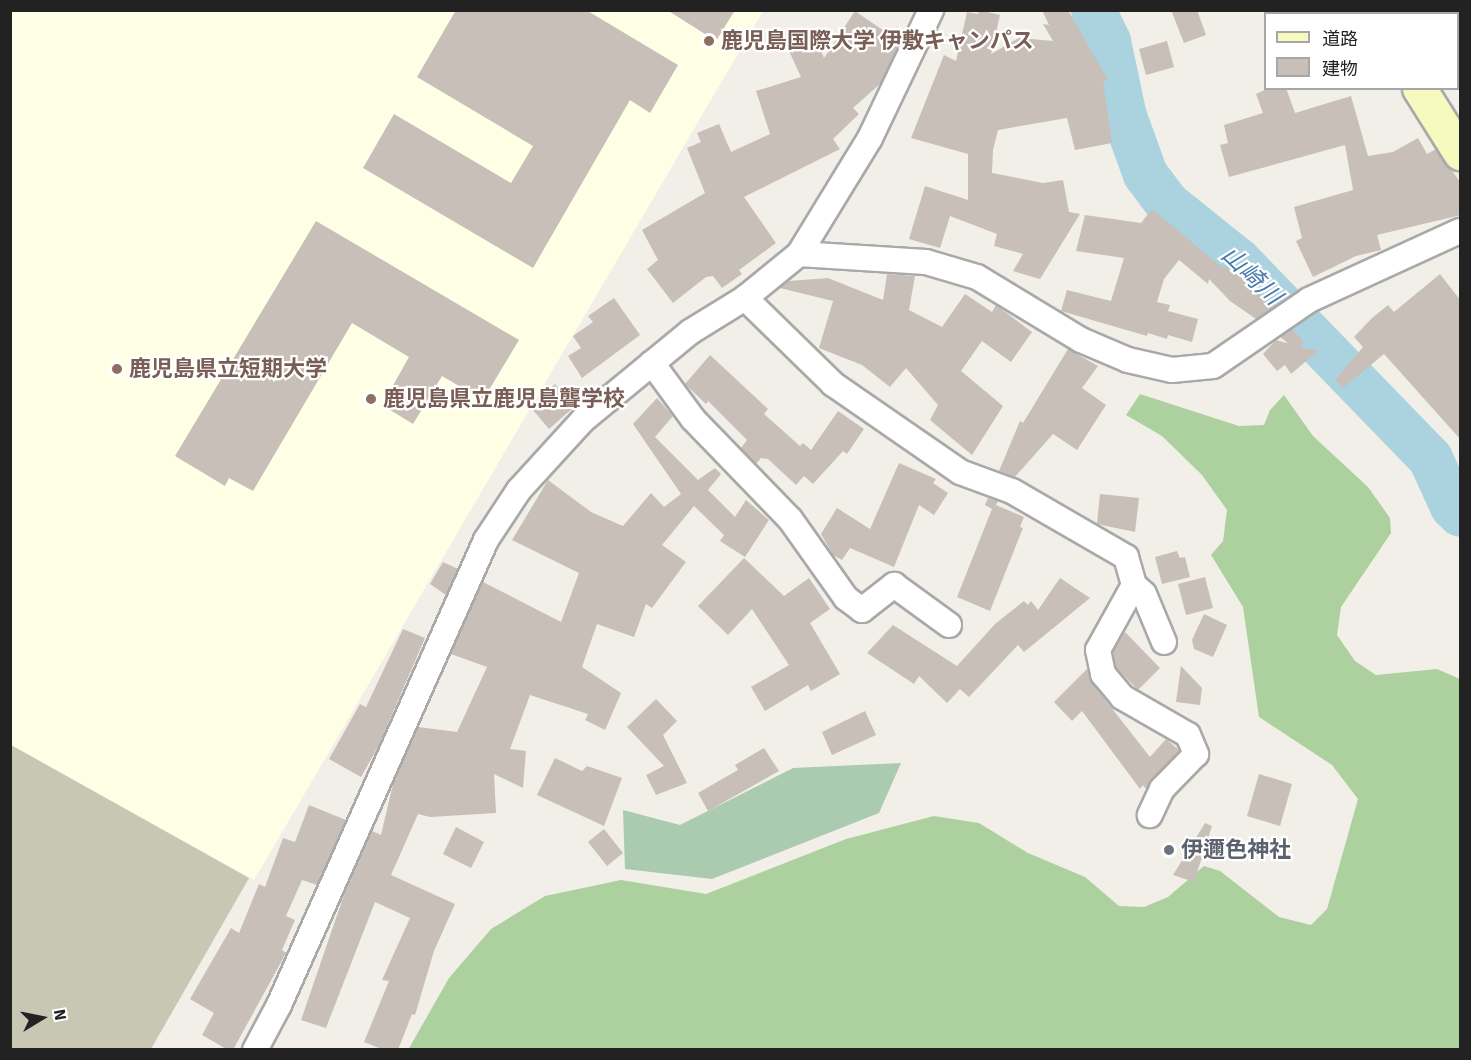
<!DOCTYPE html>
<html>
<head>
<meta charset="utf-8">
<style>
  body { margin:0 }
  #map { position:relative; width:1471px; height:1060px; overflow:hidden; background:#f2efe9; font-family:Signika,"Noto Sans JP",sans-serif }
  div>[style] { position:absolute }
  .education>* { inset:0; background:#ffffe5 }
  .construction>* { inset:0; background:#c7c7b4 }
  .forest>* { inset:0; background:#add19e }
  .cemetery>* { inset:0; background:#aacbaf }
  .river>* { height:45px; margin:-22.5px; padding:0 22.5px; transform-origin:22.5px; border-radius:22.5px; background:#aad3df }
  .building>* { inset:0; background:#c7bfb8 }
  .roads { filter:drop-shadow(2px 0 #a9a9a9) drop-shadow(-2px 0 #a9a9a9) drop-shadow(0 2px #a9a9a9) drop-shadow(0 -2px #a9a9a9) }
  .street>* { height:24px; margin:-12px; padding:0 12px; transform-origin:12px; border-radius:12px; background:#fff }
  .secondary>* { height:33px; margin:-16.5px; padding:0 16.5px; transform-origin:16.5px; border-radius:16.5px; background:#f7fabf }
  .dots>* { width:16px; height:16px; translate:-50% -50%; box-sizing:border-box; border:3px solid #fff; border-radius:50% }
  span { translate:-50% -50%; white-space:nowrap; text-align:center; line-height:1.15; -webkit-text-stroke:4.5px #fff; paint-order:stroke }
  .education-label { font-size:22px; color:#785e54; font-weight:700 }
  .left { translate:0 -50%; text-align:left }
  .worship-label { font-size:22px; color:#5b616d; font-weight:700 }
  .water-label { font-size:24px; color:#4a7aab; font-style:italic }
  .frame { position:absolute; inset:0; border:12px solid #222; pointer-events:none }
  .legend { position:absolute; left:1264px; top:12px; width:195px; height:78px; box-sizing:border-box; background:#fff; border:2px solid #a7a7a7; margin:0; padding:8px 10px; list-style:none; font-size:18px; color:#222 }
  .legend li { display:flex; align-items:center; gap:12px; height:30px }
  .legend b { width:30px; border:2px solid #a7a7a7 }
  .north { position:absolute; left:12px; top:988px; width:60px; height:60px; -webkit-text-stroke:4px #fff; paint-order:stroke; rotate:80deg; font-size:16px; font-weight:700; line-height:24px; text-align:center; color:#222 }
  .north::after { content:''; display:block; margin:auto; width:21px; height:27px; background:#222; clip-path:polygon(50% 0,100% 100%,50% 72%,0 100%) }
</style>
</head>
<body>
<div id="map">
  <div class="education">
    <div style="clip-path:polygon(11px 11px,763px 11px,254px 880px,11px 745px)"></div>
  </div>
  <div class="construction">
    <div style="clip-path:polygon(11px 745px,249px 878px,151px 1049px,11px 1049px)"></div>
  </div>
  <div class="forest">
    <div style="clip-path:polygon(1140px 394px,1239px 426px,1264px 425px,1270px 410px,1284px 395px,1313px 436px,1368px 487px,1390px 518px,1391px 533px,1341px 607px,1337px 635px,1355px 661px,1376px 675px,1437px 669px,1460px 679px,1460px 1049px,408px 1050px,449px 978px,491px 929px,545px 896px,621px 880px,706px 894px,846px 839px,934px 816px,979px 823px,1028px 853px,1085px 877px,1119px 906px,1144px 907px,1168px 897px,1204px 866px,1220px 871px,1279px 917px,1311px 925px,1327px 909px,1358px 799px,1332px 765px,1259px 717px,1243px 607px,1211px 555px,1223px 541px,1227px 510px,1202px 475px,1162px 436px,1126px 415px)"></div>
  </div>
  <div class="cemetery">
    <div style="clip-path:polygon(901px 763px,879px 813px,712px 879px,625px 869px,623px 810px,680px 825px,793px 768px)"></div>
  </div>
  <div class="river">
    <div style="left:1093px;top:10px;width:34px;rotate:64deg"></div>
    <div style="left:1108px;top:41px;width:77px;rotate:78deg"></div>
    <div style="left:1124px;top:116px;width:62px;rotate:70.1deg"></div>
    <div style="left:1145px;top:174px;width:38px;rotate:53deg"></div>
    <div style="left:1168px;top:204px;width:90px;rotate:38.7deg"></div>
    <div style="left:1238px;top:260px;width:276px;rotate:45.9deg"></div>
    <div style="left:1430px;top:458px;width:53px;rotate:65.4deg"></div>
    <div style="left:1452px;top:506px;width:11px;rotate:45deg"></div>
  </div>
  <div class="building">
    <div style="clip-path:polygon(456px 10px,586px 10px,678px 65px,650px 113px,630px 100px,533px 268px,363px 168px,394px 114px,511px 183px,533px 146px,417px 77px)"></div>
    <div style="clip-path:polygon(667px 10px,735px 10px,716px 41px)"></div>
    <div style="clip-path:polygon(979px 10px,1000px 15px,991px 54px,1019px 38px,1053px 41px,1043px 24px,1049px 25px,1042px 10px,1068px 10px,1108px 80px,1103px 81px,1112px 143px,1075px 150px,1067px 118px,998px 130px,993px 150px,992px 173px,1043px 183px,1063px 180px,1069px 212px,1080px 214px,1040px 279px,1013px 271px,1023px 254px,994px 246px,997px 234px,950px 216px,940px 248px,909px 239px,925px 186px,968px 200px,968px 154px,911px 138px,944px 55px,956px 61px,967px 12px,978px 14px)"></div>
    <div style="clip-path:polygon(1171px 10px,1197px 10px,1206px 35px,1184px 43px)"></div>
    <div style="clip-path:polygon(855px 11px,900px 42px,881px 83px,853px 108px,859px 114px,833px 139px,840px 149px,744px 197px,776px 243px,739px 270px,742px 274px,722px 288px,713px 276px,706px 277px,673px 303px,647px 269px,658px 260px,642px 230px,705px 193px,687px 148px,701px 142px,697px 133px,719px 124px,731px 152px,770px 134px,756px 91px,801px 77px,788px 49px,815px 37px,824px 58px)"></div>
    <div style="clip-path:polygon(1167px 41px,1174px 67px,1146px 75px,1139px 49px)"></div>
    <div style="clip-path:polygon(1269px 88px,1286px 88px,1295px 113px,1351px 96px,1368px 156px,1393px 152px,1418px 138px,1427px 154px,1436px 149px,1461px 183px,1461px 215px,1377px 235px,1381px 250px,1356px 256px,1313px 277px,1296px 241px,1302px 238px,1294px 207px,1353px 190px,1345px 145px,1229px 177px,1220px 145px,1228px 143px,1224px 125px,1263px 113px,1256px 94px)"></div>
    <div style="clip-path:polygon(1152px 209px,1224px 269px,1226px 266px,1245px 279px,1272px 308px,1256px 319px,1230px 301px,1209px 279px,1208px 284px,1179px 260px,1164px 279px,1157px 302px,1170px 305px,1168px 311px,1198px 319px,1192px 342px,1168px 335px,1167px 339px,1148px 333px,1147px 336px,1061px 311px,1067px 290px,1111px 301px,1124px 258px,1076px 251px,1085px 215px,1141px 223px)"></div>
    <div style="clip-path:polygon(316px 221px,519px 340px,483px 400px,442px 376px,413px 424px,382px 405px,409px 357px,352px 323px,253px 491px,229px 478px,225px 486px,175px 456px)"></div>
    <div style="clip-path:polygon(887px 274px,915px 276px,909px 310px,942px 327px,965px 294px,992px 312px,996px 305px,1032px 332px,1011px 362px,982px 341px,961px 371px,1003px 406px,972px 455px,930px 420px,938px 405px,906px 368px,890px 387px,862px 365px,819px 348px,833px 301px,780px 288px,789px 281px,828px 278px,883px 300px)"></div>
    <div style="clip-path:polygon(1440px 274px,1461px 301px,1461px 440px,1384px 354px,1343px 388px,1335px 380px,1363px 347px,1354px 337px,1372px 318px,1388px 305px,1394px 312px)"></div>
    <div style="clip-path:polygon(614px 298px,640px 335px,582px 378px,568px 356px,581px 348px,573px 336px,593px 322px,588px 316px)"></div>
    <div style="clip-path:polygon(1292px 329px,1304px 342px,1300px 347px,1318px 351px,1291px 374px,1285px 365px,1277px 371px,1263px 354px,1276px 340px,1290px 344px,1280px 337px)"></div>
    <div style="clip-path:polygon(1068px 349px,1098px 366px,1082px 388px,1106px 405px,1077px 450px,1053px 434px,1015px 477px,999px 471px,1020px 421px,1023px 423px)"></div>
    <div style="clip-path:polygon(710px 355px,768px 409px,764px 414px,800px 446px,803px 443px,811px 450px,838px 411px,864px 429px,847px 454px,843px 451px,813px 484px,804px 476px,796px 485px,768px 459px,761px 458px,756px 464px,741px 448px,747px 440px,708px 401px,706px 404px,685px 384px)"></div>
    <div style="clip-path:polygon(555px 384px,575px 406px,549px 429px,533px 410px,542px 402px,539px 398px)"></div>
    <div style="clip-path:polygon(657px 398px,673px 416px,655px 437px,698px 480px,715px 468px,721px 474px,708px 490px,735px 517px,746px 500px,769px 520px,745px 557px,720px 541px,724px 535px,694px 506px,662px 545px,686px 562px,652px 608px,646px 604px,634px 637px,597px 624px,582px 667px,621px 693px,605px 730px,585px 720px,588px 714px,530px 695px,510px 749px,526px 751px,523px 788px,494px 774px,496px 813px,430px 817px,418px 814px,391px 875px,455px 904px,434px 951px,415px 1015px,412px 1014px,398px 1050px,384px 1050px,364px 1042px,389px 981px,382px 980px,410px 918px,375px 902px,326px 1028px,301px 1020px,344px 895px,372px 831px,381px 835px,393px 784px,418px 727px,457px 732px,487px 667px,451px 654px,483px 582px,561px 622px,579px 573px,512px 540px,548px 480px,591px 512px,623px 526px,651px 493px,664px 507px,681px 494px,633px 424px)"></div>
    <div style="clip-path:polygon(899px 463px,936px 479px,933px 483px,948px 493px,934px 515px,919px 505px,894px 567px,850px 548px,842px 560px,833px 555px,821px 534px,837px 508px,870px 529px)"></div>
    <div style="clip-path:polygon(1100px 494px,1139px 498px,1135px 532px,1097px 524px)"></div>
    <div style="clip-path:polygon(988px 498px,998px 501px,996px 505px,1024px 517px,1020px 527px,1023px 528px,990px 611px,957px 597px,992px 509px,985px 505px)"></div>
    <div style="clip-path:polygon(1177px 551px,1180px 558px,1185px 557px,1190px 577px,1162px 584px,1155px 557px)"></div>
    <div style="clip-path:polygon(744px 558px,784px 596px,809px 578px,830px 609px,810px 623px,840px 674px,811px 691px,808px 685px,765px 711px,751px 687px,789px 665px,752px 609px,728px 635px,698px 606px)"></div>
    <div style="clip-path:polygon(443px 562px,458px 569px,446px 595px,430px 584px)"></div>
    <div style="clip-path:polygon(1205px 577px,1213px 608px,1186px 615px,1178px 584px)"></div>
    <div style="clip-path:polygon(1060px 578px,1090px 598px,1024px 652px,1018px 645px,969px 697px,960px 689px,947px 703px,919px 676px,914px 684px,867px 653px,893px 625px,957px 666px,995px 624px,1024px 601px,1028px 605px,1031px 601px,1038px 610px)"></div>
    <div style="clip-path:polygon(1204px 614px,1227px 625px,1213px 657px,1194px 649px,1192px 640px)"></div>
    <div style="clip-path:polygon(403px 629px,425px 638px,378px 747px,361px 777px,329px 759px,360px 704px,366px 707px)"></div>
    <div style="clip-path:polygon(1125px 632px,1160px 668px,1138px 690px,1116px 668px,1113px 652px)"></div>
    <div style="clip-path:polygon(1181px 666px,1202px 688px,1200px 705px,1176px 702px)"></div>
    <div style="clip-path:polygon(1087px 669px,1092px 683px,1150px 757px,1166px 739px,1179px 750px,1146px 789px,1143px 785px,1140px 789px,1082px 711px,1072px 721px,1054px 702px)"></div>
    <div style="clip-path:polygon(656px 699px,677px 721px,663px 735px,687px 783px,656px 795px,646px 775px,664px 766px,627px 727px)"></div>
    <div style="clip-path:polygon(865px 711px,876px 735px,832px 755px,822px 732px)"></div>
    <div style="clip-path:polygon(764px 748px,779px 771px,708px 811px,698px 793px,738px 770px,735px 765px)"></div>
    <div style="clip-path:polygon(555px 758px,582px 771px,587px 766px,622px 778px,604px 826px,537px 795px)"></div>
    <div style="clip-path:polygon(1259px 774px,1292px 784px,1280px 826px,1247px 816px)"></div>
    <div style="clip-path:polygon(309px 805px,346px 820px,317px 885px,302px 880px,286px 916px,295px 920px,282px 950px,286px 953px,233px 1050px,228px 1050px,202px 1035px,214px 1013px,190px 999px,231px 928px,239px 933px,259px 884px,265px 887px,283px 838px,295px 842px)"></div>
    <div style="clip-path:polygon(1205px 823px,1212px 826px,1194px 882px,1173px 875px)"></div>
    <div style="clip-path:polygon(456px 827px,484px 842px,471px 868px,443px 854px)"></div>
    <div style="clip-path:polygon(604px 829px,623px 853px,607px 866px,588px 842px)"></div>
  </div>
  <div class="roads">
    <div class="street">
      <div style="left:799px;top:254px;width:127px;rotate:3.6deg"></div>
      <div style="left:926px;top:262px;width:53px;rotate:16.4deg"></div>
      <div style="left:977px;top:277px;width:122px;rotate:31.2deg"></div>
      <div style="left:1081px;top:340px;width:51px;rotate:23.1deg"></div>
      <div style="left:1128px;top:360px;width:45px;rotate:12.8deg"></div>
      <div style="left:1172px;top:370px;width:41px;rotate:-5.6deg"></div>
      <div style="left:1213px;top:366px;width:116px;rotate:-34.5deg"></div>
      <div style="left:1309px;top:300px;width:166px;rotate:-24.6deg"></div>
      <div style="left:745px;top:298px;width:123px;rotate:44.3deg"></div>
      <div style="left:833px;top:384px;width:155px;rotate:34.7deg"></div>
      <div style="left:960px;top:472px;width:55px;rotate:20.1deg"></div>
      <div style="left:1012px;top:491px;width:132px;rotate:30.1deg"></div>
      <div style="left:1126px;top:557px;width:29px;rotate:74deg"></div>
      <div style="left:1134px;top:585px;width:74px;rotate:119deg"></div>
      <div style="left:1098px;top:650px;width:25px;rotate:78deg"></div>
      <div style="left:1103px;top:674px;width:30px;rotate:50deg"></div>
      <div style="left:1122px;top:697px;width:76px;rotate:29.9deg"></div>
      <div style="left:1188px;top:735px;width:21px;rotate:67deg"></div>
      <div style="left:1196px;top:754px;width:49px;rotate:134.2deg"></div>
      <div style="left:1162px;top:789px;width:29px;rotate:115deg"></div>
      <div style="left:652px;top:363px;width:69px;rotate:53.8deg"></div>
      <div style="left:693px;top:419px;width:139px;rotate:45.9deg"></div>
      <div style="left:790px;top:519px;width:97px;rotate:54.7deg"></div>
      <div style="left:846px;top:598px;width:20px;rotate:37deg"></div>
      <div style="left:862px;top:610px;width:41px;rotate:-38deg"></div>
      <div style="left:894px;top:585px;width:68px;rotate:36deg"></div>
      <div style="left:1134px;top:585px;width:13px;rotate:42deg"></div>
      <div style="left:1144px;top:594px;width:52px;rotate:67.4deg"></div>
      <div style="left:255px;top:1050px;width:51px;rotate:-61.9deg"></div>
      <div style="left:279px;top:1005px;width:509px;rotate:-66deg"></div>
      <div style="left:486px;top:540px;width:60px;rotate:-56.6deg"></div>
      <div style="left:519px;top:490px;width:95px;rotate:-47.6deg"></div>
      <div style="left:583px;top:420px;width:139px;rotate:-39.4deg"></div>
      <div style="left:690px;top:332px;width:65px;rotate:-31.7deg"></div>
      <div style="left:745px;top:298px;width:70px;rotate:-39.2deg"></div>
      <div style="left:799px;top:254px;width:136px;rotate:-58.5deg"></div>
      <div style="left:870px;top:138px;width:142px;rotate:-64.5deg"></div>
    </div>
    <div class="secondary">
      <div style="left:1370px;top:10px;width:4px;rotate:63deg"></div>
      <div style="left:1419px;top:88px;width:77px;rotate:57.8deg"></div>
    </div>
  </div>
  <div class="dots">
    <div style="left:709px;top:41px;background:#8d6e63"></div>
    <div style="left:117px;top:369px;background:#8d6e63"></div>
    <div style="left:371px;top:399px;background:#8d6e63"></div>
    <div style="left:1169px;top:850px;background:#6b7280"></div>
  </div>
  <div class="education-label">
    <span class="left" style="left:721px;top:41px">鹿児島国際大学 伊敷キャンパス</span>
    <span class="left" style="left:129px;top:369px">鹿児島県立短期大学</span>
    <span class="left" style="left:383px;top:399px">鹿児島県立鹿児島聾学校</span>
  </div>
  <div class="worship-label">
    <span class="left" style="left:1181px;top:850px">伊邇色神社</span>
  </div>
  <div class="water-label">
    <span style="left:1251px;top:276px;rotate:44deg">山崎川</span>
  </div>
  <div class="frame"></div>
  <ul class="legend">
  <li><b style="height:8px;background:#f7fabf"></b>道路</li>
  <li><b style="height:16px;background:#c7bfb8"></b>建物</li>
  </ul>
  <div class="north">N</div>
</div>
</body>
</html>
